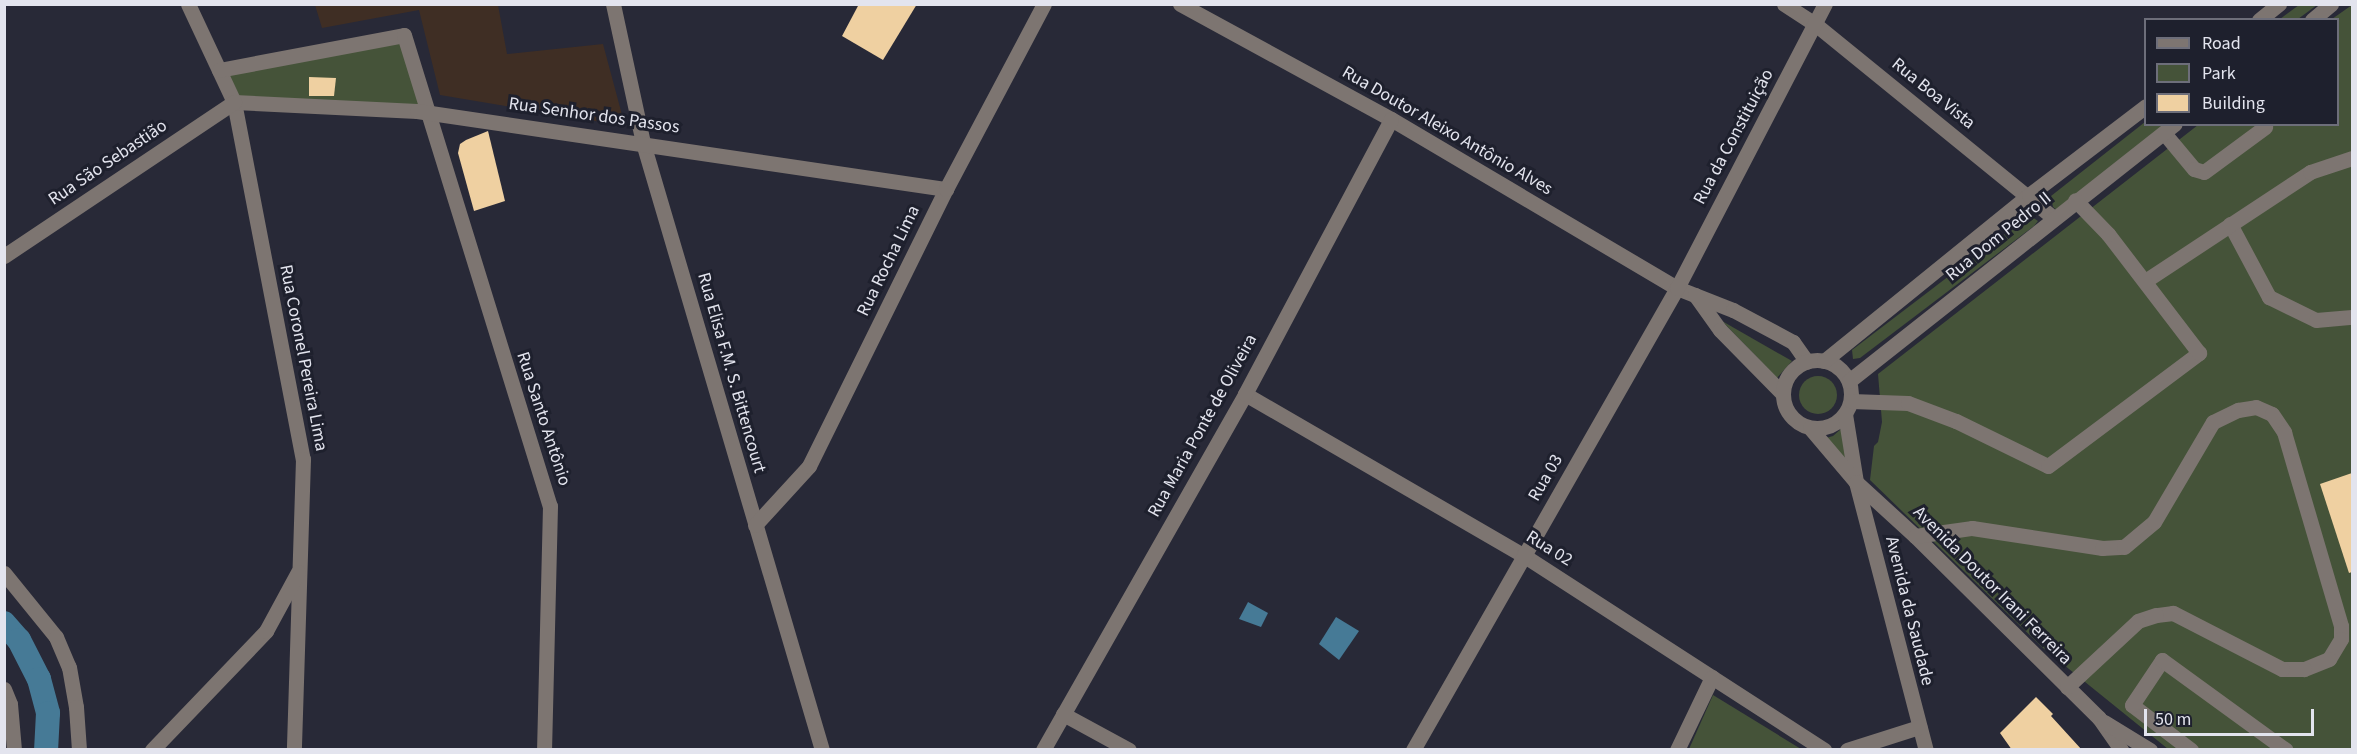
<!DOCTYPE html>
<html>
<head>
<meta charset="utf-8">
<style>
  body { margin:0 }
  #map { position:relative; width:2357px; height:754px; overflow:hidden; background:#282937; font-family:"Source Sans 3",sans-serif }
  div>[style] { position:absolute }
  .industrial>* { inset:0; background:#3f2e24 }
  .green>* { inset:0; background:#455339 }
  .round { border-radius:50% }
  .water>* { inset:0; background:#467a96 }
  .canal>* { height:24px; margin:-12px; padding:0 12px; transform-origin:12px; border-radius:12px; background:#467a96 }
  .building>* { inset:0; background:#efd0a1 }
  .minor>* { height:15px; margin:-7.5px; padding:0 7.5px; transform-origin:7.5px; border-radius:7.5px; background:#7d7571 }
  .minor>.ring { margin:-7.5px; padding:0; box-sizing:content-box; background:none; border:15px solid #7d7571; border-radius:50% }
  span { translate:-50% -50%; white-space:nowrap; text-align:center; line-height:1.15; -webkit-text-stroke:6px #1e202d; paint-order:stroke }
  .street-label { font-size:18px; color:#e3e4ee }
  .frame { position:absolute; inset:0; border:6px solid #e3e4ee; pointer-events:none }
  .legend { position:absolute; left:2144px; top:18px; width:195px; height:108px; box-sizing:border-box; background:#1e202d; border:2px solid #6d6e7a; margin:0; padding:8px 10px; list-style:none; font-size:18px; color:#e3e4ee }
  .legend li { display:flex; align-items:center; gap:12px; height:30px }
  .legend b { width:30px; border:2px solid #6d6e7a }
  .scale { position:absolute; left:2144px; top:709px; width:170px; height:27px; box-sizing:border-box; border:3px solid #e3e4ee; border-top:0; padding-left:8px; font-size:18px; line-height:21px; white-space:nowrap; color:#e3e4ee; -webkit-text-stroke:4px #1e202d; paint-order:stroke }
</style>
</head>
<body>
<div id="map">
  <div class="industrial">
    <div style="clip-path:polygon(315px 5px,498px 5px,507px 54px,603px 44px,625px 126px,440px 95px,419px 10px,322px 28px)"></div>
  </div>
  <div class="green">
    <div style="clip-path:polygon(2299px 5px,2317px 5px,2298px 19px,2280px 19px)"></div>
    <div style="clip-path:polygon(2352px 5px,2352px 749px,2168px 749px,2043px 648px,1870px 480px,1874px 446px,1878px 442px,1882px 422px,1878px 374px,2198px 125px,2338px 124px,2338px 20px,2332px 19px)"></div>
    <div style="clip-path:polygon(402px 39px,422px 108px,235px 98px,223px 72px)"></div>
    <div style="clip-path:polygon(2145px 122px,2146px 124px,2164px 125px,2058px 211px,2053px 207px,2051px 196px)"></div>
    <div style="clip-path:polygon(2029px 215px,2038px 221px,2034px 226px,1860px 358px,1853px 359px,1852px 350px)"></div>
    <div style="clip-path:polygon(1722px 321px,1792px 361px,1777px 378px)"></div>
    <div class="round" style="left:1799px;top:376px;width:38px;height:38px"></div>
    <div style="clip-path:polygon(1841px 429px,1849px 467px,1826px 438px,1833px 436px)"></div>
    <div style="clip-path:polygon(1713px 695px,1801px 749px,1689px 749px)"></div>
  </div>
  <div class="water">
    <div style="clip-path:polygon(1248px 602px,1268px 613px,1261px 627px,1239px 619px)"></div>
    <div style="clip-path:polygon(1336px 617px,1359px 631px,1339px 660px,1319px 644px)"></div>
  </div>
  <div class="canal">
    <div style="left:4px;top:623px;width:23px;rotate:49deg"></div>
    <div style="left:19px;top:640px;width:44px;rotate:62.9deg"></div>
    <div style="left:39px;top:679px;width:35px;rotate:75deg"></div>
    <div style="left:48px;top:713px;width:37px;rotate:93deg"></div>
  </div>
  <div class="building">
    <div style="clip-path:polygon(859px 4px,917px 4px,883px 60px,842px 36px)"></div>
    <div style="clip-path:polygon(309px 77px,336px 78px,334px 96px,309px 96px)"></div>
    <div style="clip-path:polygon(488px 131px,505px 201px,474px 211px,458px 153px,460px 144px,466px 140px)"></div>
    <div style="clip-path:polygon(2352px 473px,2352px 572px,2349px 573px,2320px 484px)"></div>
    <div style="clip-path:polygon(2036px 697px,2053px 714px,2051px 716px,2082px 750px,2012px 750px,2000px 733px)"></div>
  </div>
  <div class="minor">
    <div style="left:188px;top:4px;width:108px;rotate:64.9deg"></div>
    <div style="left:234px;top:102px;width:364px;rotate:79.1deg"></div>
    <div style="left:303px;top:459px;width:291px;rotate:91.8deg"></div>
    <div style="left:613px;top:4px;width:142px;rotate:77.8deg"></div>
    <div style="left:643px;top:143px;width:633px;rotate:73.57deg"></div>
    <div style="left:1180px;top:4px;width:240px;rotate:28.6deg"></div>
    <div style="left:1391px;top:119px;width:332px;rotate:30.6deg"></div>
    <div style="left:1677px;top:288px;width:60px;rotate:21.4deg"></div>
    <div style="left:1733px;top:310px;width:68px;rotate:28.1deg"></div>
    <div style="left:1793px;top:342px;width:24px;rotate:55deg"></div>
    <div style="left:1784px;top:4px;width:37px;rotate:33deg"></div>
    <div style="left:1815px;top:24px;width:308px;rotate:39.1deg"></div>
    <div style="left:2259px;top:20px;width:26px;rotate:-39deg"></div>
    <div style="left:2312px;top:20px;width:25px;rotate:-40deg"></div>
    <div style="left:219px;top:70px;width:188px;rotate:-10.7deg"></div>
    <div style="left:404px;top:35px;width:493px;rotate:72.8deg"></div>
    <div style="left:550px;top:506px;width:244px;rotate:91.4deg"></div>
    <div style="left:234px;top:102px;width:183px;rotate:2.8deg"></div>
    <div style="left:417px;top:111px;width:535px;rotate:8.39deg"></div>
    <div style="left:2164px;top:133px;width:47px;rotate:50.2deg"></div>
    <div style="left:2194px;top:169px;width:10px;rotate:17deg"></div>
    <div style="left:2204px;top:172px;width:76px;rotate:-36.4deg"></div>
    <div style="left:2230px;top:224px;width:83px;rotate:61.9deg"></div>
    <div style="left:2269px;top:297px;width:52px;rotate:26.1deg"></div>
    <div style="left:2316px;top:320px;width:36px;rotate:-5deg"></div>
    <div style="left:4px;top:256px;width:277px;rotate:-33.8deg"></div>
    <div style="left:2145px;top:281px;width:198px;rotate:-33.4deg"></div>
    <div style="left:2310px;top:172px;width:44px;rotate:-18.4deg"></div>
    <div style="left:1695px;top:295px;width:43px;rotate:54.5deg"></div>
    <div style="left:1720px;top:330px;width:88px;rotate:45.5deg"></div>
    <div class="ring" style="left:1783px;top:360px;width:53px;height:53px"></div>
    <div style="left:1824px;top:361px;width:264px;rotate:-39deg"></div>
    <div style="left:2029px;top:195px;width:147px;rotate:-37.3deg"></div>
    <div style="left:1849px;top:381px;width:415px;rotate:-38.3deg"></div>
    <div style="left:1245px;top:394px;width:321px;rotate:30.1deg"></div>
    <div style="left:1523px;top:555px;width:359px;rotate:32.9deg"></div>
    <div style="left:1851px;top:401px;width:57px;rotate:2deg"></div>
    <div style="left:1908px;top:403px;width:51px;rotate:20.6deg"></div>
    <div style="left:1956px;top:421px;width:102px;rotate:26.1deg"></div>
    <div style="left:2048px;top:466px;width:189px;rotate:-36.8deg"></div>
    <div style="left:2199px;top:353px;width:150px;rotate:-127.4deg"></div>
    <div style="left:2108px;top:234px;width:47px;rotate:-134.1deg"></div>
    <div style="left:1845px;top:414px;width:69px;rotate:80.8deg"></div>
    <div style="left:1856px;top:482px;width:277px;rotate:75.4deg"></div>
    <div style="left:1810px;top:428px;width:71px;rotate:49.6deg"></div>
    <div style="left:1856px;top:482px;width:80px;rotate:42.5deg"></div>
    <div style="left:1915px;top:536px;width:259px;rotate:44.7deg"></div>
    <div style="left:2099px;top:718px;width:39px;rotate:55deg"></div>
    <div style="left:755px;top:525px;width:80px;rotate:-47.5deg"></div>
    <div style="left:809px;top:466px;width:309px;rotate:-63.7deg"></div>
    <div style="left:946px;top:189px;width:209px;rotate:-62.1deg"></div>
    <div style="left:1915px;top:536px;width:58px;rotate:-8deg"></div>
    <div style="left:1972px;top:528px;width:132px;rotate:8.7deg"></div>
    <div style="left:2102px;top:548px;width:22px;rotate:-3deg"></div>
    <div style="left:2124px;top:547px;width:39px;rotate:-40deg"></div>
    <div style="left:2154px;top:522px;width:116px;rotate:-59.5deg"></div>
    <div style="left:2213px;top:422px;width:28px;rotate:-26deg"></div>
    <div style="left:2238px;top:410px;width:18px;rotate:-9deg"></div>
    <div style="left:2256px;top:407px;width:17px;rotate:24deg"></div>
    <div style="left:2272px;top:414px;width:22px;rotate:56deg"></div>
    <div style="left:2284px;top:432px;width:202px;rotate:73.6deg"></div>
    <div style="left:2341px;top:626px;width:13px;rotate:90deg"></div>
    <div style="left:2341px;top:639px;width:23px;rotate:121deg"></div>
    <div style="left:2329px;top:659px;width:27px;rotate:158deg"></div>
    <div style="left:2304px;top:669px;width:22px;rotate:180deg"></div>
    <div style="left:2282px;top:669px;width:123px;rotate:-152.8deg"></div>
    <div style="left:2173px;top:613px;width:17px;rotate:173deg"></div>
    <div style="left:2156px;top:615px;width:19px;rotate:162deg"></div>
    <div style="left:2138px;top:621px;width:97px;rotate:137.1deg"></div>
    <div style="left:4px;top:573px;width:82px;rotate:50.9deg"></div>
    <div style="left:56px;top:637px;width:33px;rotate:67deg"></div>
    <div style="left:69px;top:667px;width:41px;rotate:80.1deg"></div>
    <div style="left:76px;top:707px;width:43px;rotate:86deg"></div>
    <div style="left:4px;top:689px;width:16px;rotate:68deg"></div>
    <div style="left:10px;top:704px;width:46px;rotate:85deg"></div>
    <div style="left:1063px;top:714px;width:75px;rotate:28.6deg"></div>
    <div style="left:2104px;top:722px;width:54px;rotate:31.3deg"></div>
    <div style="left:152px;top:750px;width:165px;rotate:-46.2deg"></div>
    <div style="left:266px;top:631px;width:67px;rotate:-61.5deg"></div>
    <div style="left:1043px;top:750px;width:409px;rotate:-60.4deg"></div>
    <div style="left:1245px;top:394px;width:311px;rotate:-62deg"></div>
    <div style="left:1413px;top:750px;width:532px;rotate:-60.26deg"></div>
    <div style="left:1677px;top:288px;width:320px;rotate:-62.5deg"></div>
    <div style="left:1677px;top:750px;width:81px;rotate:-64.4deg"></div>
    <div style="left:1847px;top:750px;width:76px;rotate:-17.7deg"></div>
    <div style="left:2191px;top:750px;width:74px;rotate:-142.7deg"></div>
    <div style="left:2132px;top:705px;width:54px;rotate:-56.3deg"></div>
    <div style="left:2162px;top:660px;width:153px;rotate:36deg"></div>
  </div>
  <div class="street-label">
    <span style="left:1933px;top:94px;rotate:39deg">Rua Boa Vista</span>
    <span style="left:594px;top:116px;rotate:8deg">Rua Senhor dos Passos</span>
    <span style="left:1447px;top:131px;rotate:30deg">Rua Doutor Aleixo Antônio Alves</span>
    <span style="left:1734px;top:137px;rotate:-62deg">Rua da Constituição</span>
    <span style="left:108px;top:163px;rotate:-34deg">Rua São Sebastião</span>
    <span style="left:1999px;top:237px;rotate:-39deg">Rua Dom Pedro II</span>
    <span style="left:889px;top:261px;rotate:-64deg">Rua Rocha Lima</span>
    <span style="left:303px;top:358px;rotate:79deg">Rua Coronel Pereira Lima</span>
    <span style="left:731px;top:373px;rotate:74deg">Rua Elisa F.M. S. Bittencourt</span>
    <span style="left:543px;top:419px;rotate:72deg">Rua Santo Antônio</span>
    <span style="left:1203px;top:426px;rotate:-61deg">Rua Maria Ponte de Oliveira</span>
    <span style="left:1546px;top:478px;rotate:-60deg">Rua 03</span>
    <span style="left:1549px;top:549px;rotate:32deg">Rua 02</span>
    <span style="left:1992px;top:586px;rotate:45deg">Avenida Doutor Irani Ferreira</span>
    <span style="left:1909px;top:611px;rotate:76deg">Avenida da Saudade</span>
  </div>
  <div class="frame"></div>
  <ul class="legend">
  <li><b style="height:8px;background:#7d7571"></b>Road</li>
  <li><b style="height:16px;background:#455339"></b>Park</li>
  <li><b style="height:16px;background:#efd0a1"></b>Building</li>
  </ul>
  <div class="scale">50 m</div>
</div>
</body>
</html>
